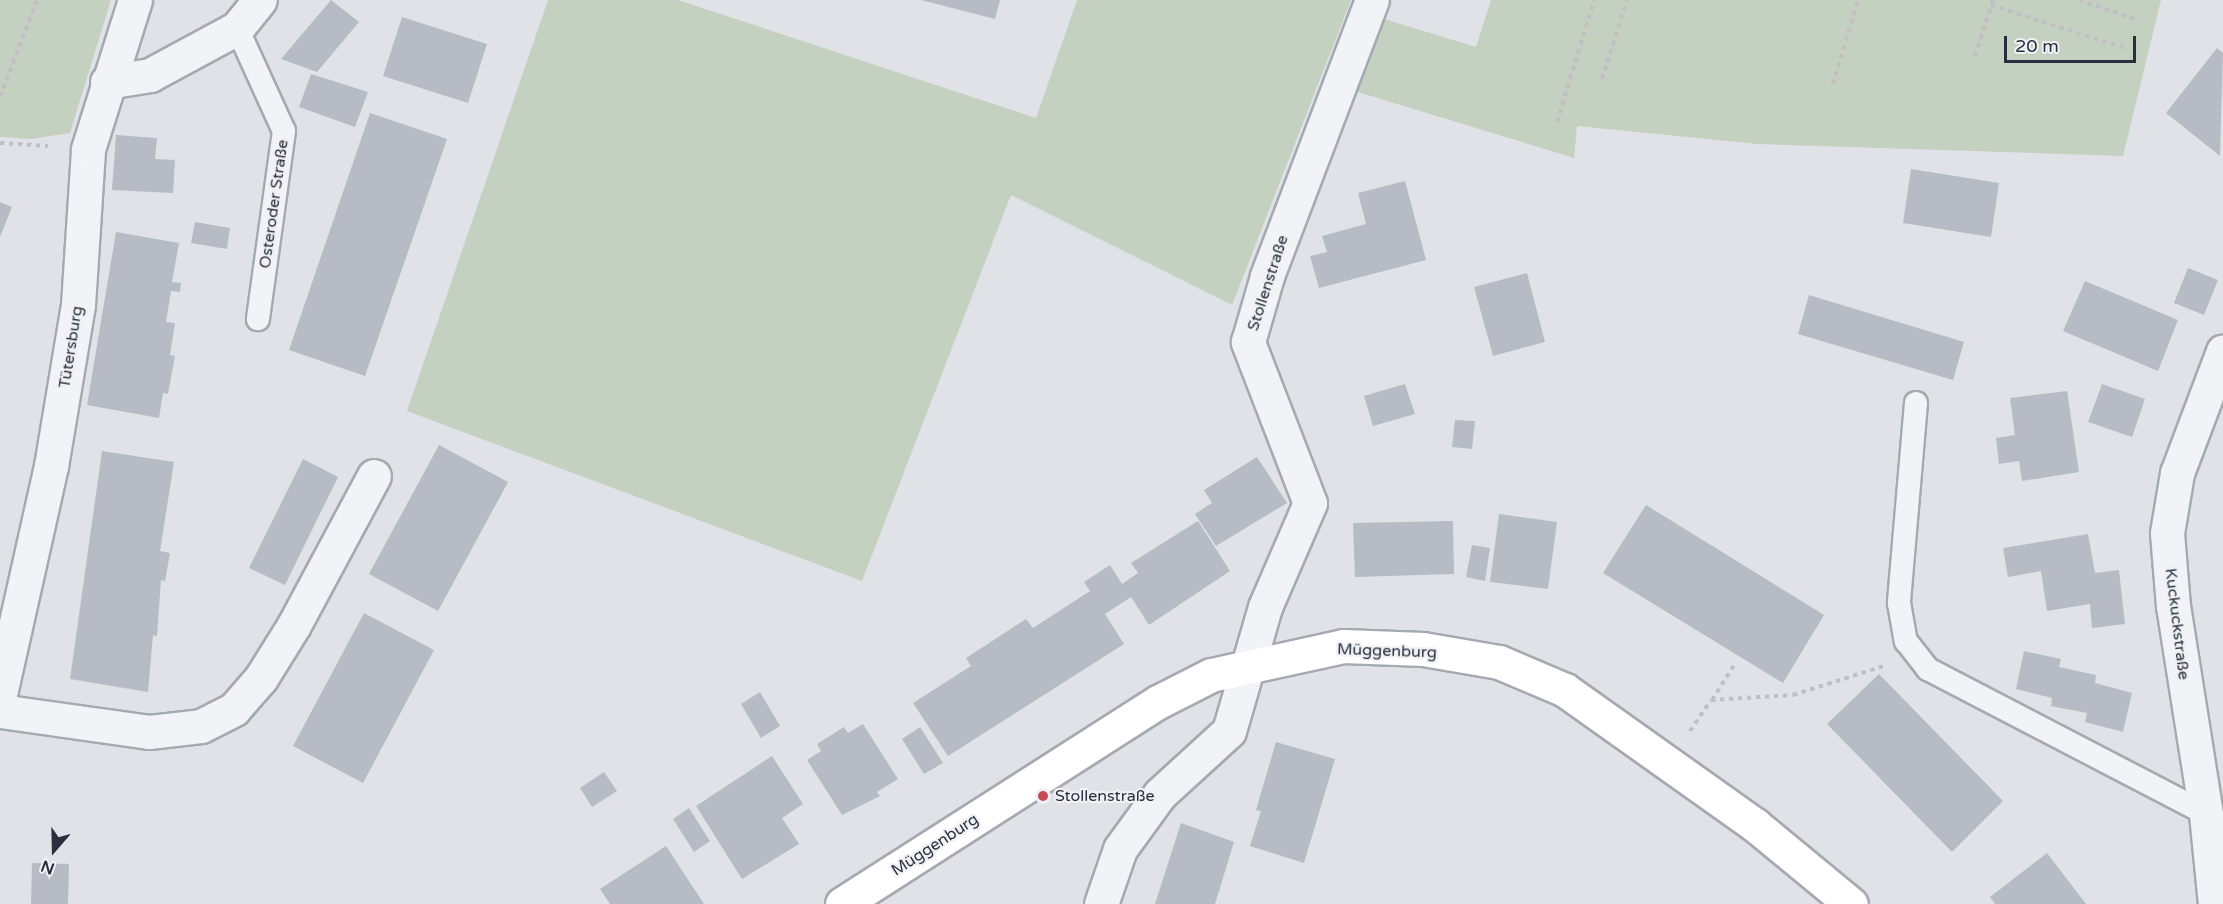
<!DOCTYPE html>
<html>
<head>
<meta charset="utf-8">
<style>
  body { margin:0 }
  #map { position:relative; width:2223px; height:904px; overflow:hidden; background:#e0e2e8; font-family:"Varela Round",sans-serif }
  div>[style] { position:absolute }
  .green>* { inset:0; background:#c4d1c1 }
  .building>* { inset:0; background:#b7bbc4 }
  .path>* { height:4px; margin-top:-2px; transform-origin:0; background:repeating-linear-gradient(90deg,#bec0c6 0 4.5px,transparent 0 9px) }
  .roads { filter:drop-shadow(2px 0 #a5a9b2) drop-shadow(-2px 0 #a5a9b2) drop-shadow(0 2px #a5a9b2) drop-shadow(0 -2px #a5a9b2) }
  .lane>* { height:22px; margin:-11px; padding:0 11px; transform-origin:11px; border-radius:11px; background:#f2f3f6 }
  .street>* { height:33px; margin:-16.5px; padding:0 16.5px; transform-origin:16.5px; border-radius:16.5px; background:#f2f3f6 }
  .secondary>* { height:33px; margin:-16.5px; padding:0 16.5px; transform-origin:16.5px; border-radius:16.5px; background:#fff }
  .dots>* { width:16px; height:16px; translate:-50% -50%; box-sizing:border-box; border:3px solid #eff1f5; border-radius:50% }
  span { translate:-50% -50%; white-space:nowrap; text-align:center; line-height:1.15; -webkit-text-stroke:4.5px #eff1f5; paint-order:stroke }
  .street-label { font-size:16px; color:#292f3e }
  .poi-label { font-size:16px; color:#292f3e }
  .left { translate:0 -50%; text-align:left }
  .north { position:absolute; left:24px; top:820px; width:60px; height:60px; -webkit-text-stroke:4px #eff1f5; paint-order:stroke; rotate:200deg; font-size:16px; font-weight:700; line-height:24px; text-align:center; color:#292f3e }
  .north::after { content:''; display:block; margin:auto; width:21px; height:27px; background:#292f3e; clip-path:polygon(50% 0,100% 100%,50% 72%,0 100%) }
  .scale { position:absolute; left:2004px; top:36px; width:132px; height:27px; box-sizing:border-box; border:3px solid #292f3e; border-top:0; padding-left:8px; font-size:18px; line-height:21px; white-space:nowrap; color:#292f3e; -webkit-text-stroke:4px #eff1f5; paint-order:stroke }
</style>
</head>
<body>
<div id="map">
  <div class="green">
    <div style="clip-path:polygon(0 0,111px 0,70px 133px,31px 139px,0 137px)"></div>
    <div style="clip-path:polygon(548px 0,678px 0,1036px 118px,1077px 0,1351px 0,1232px 305px,1011px 195px,862px 581px,407px 411px)"></div>
    <div style="clip-path:polygon(1491px 0,2161px 0,2123px 156px,1758px 144px,1577px 126px,1574px 158px,1351px 90px,1378px 17px,1476px 47px)"></div>
  </div>
  <div class="building">
    <div style="clip-path:polygon(331px 0,359px 22px,317px 72px,281px 59px)"></div>
    <div style="clip-path:polygon(921px 0,1000px 0,995px 19px)"></div>
    <div style="clip-path:polygon(402px 17px,487px 44px,468px 103px,383px 76px)"></div>
    <div style="clip-path:polygon(2217px 48px,2223px 53px,2220px 156px,2166px 113px)"></div>
    <div style="clip-path:polygon(311px 74px,368px 92px,355px 127px,299px 107px)"></div>
    <div style="clip-path:polygon(370px 113px,447px 139px,365px 376px,289px 350px)"></div>
    <div style="clip-path:polygon(116px 135px,157px 138px,155px 159px,175px 160px,173px 193px,112px 190px)"></div>
    <div style="clip-path:polygon(1911px 169px,1999px 183px,1991px 237px,1903px 223px)"></div>
    <div style="clip-path:polygon(1405px 181px,1426px 260px,1319px 288px,1310px 256px,1327px 252px,1322px 236px,1366px 224px,1358px 193px)"></div>
    <div style="clip-path:polygon(0 202px,12px 207px,0 237px)"></div>
    <div style="clip-path:polygon(195px 222px,230px 228px,227px 249px,191px 243px)"></div>
    <div style="clip-path:polygon(116px 232px,179px 243px,172px 282px,181px 283px,180px 292px,171px 291px,166px 322px,175px 323px,170px 355px,175px 356px,168px 394px,163px 393px,159px 418px,87px 405px)"></div>
    <div style="clip-path:polygon(2188px 268px,2218px 280px,2204px 315px,2174px 303px)"></div>
    <div style="clip-path:polygon(1527px 273px,1545px 342px,1493px 356px,1474px 287px)"></div>
    <div style="clip-path:polygon(2085px 281px,2178px 320px,2158px 371px,2063px 331px)"></div>
    <div style="clip-path:polygon(1809px 295px,1964px 342px,1953px 380px,1798px 334px)"></div>
    <div style="clip-path:polygon(1405px 384px,1415px 414px,1373px 426px,1364px 396px)"></div>
    <div style="clip-path:polygon(2102px 384px,2145px 399px,2132px 437px,2088px 422px)"></div>
    <div style="clip-path:polygon(2067px 391px,2079px 472px,2022px 481px,2019px 461px,1999px 464px,1996px 438px,2015px 435px,2010px 398px)"></div>
    <div style="clip-path:polygon(1455px 420px,1475px 421px,1472px 449px,1452px 447px)"></div>
    <div style="clip-path:polygon(439px 445px,508px 482px,438px 611px,369px 574px)"></div>
    <div style="clip-path:polygon(102px 451px,174px 462px,160px 551px,170px 553px,165px 581px,161px 580px,157px 636px,153px 635px,148px 692px,70px 679px)"></div>
    <div style="clip-path:polygon(1257px 457px,1287px 503px,1216px 546px,1195px 514px,1212px 503px,1204px 490px)"></div>
    <div style="clip-path:polygon(303px 459px,338px 477px,285px 585px,249px 568px)"></div>
    <div style="clip-path:polygon(1646px 505px,1824px 615px,1783px 683px,1603px 573px)"></div>
    <div style="clip-path:polygon(1499px 514px,1557px 522px,1548px 589px,1490px 582px)"></div>
    <div style="clip-path:polygon(1198px 521px,1230px 571px,1149px 625px,1131px 597px,1105px 614px,1124px 644px,948px 756px,913px 703px,971px 666px,966px 658px,1026px 619px,1033px 628px,1090px 591px,1084px 582px,1110px 565px,1122px 584px,1138px 573px,1131px 563px)"></div>
    <div style="clip-path:polygon(1453px 521px,1454px 574px,1355px 577px,1353px 523px)"></div>
    <div style="clip-path:polygon(2088px 534px,2095px 573px,2119px 570px,2125px 624px,2092px 628px,2090px 604px,2047px 611px,2041px 571px,2008px 577px,2003px 548px)"></div>
    <div style="clip-path:polygon(1472px 545px,1490px 548px,1485px 581px,1466px 577px)"></div>
    <div style="clip-path:polygon(364px 613px,434px 650px,363px 783px,293px 746px)"></div>
    <div style="clip-path:polygon(2024px 651px,2061px 659px,2059px 667px,2096px 675px,2095px 683px,2132px 693px,2123px 732px,2085px 722px,2087px 713px,2051px 706px,2052px 698px,2016px 689px)"></div>
    <div style="clip-path:polygon(1879px 674px,2003px 801px,1952px 852px,1827px 724px)"></div>
    <div style="clip-path:polygon(760px 692px,780px 726px,761px 738px,741px 704px)"></div>
    <div style="clip-path:polygon(863px 724px,898px 779px,877px 792px,880px 796px,842px 815px,807px 760px,821px 751px,817px 744px,844px 727px,848px 733px)"></div>
    <div style="clip-path:polygon(920px 727px,943px 763px,924px 774px,902px 739px)"></div>
    <div style="clip-path:polygon(1276px 742px,1335px 759px,1304px 863px,1250px 846px,1261px 811px,1256px 810px)"></div>
    <div style="clip-path:polygon(772px 756px,803px 804px,782px 818px,799px 844px,742px 879px,696px 806px)"></div>
    <div style="clip-path:polygon(604px 772px,617px 791px,592px 807px,580px 788px)"></div>
    <div style="clip-path:polygon(689px 808px,710px 841px,694px 852px,673px 819px)"></div>
    <div style="clip-path:polygon(1181px 823px,1234px 842px,1215px 904px,1155px 904px)"></div>
    <div style="clip-path:polygon(666px 846px,704px 904px,610px 904px,600px 889px)"></div>
    <div style="clip-path:polygon(2047px 853px,2086px 904px,1995px 904px,1990px 897px)"></div>
    <div style="clip-path:polygon(32px 863px,69px 864px,68px 904px,31px 904px)"></div>
  </div>
  <div class="path">
    <div style="left:2079px;top:0;width:61px;rotate:19deg"></div>
    <div style="left:1991px;top:5px;width:143px;rotate:17.9deg"></div>
    <div style="left:1975px;top:56px;width:59px;rotate:-72.2deg"></div>
    <div style="left:1602px;top:79px;width:83px;rotate:-72.4deg"></div>
    <div style="left:1833px;top:84px;width:88px;rotate:-73.4deg"></div>
    <div style="left:0;top:97px;width:104px;rotate:-69.1deg"></div>
    <div style="left:1557px;top:122px;width:127px;rotate:-73.1deg"></div>
    <div style="left:0;top:143px;width:48px;rotate:3.6deg"></div>
    <div style="left:1712px;top:700px;width:45px;rotate:-57.7deg"></div>
    <div style="left:1690px;top:731px;width:37px;rotate:-56deg"></div>
    <div style="left:1711px;top:700px;width:82px;rotate:-3.5deg"></div>
    <div style="left:1793px;top:695px;width:96px;rotate:-17.7deg"></div>
  </div>
  <div class="roads">
    <div class="lane">
      <div style="left:237px;top:28px;width:113px;rotate:65.5deg"></div>
      <div style="left:284px;top:131px;width:190px;rotate:97.9deg"></div>
      <div style="left:1916px;top:403px;width:201px;rotate:94.9deg"></div>
      <div style="left:1899px;top:603px;width:39px;rotate:80deg"></div>
      <div style="left:1906px;top:641px;width:36px;rotate:52deg"></div>
      <div style="left:1928px;top:669px;width:314px;rotate:27.5deg"></div>
    </div>
    <div class="street">
      <div style="left:107px;top:82px;width:44px;rotate:-9.2deg"></div>
      <div style="left:150px;top:75px;width:99px;rotate:-28.4deg"></div>
      <div style="left:237px;top:28px;width:36px;rotate:-51deg"></div>
      <div style="left:0;top:694px;width:234px;rotate:-77.4deg"></div>
      <div style="left:51px;top:466px;width:163px;rotate:-80.5deg"></div>
      <div style="left:78px;top:305px;width:156px;rotate:-86.3deg"></div>
      <div style="left:88px;top:149px;width:156px;rotate:-72.5deg"></div>
      <div style="left:0;top:711px;width:150px;rotate:8deg"></div>
      <div style="left:149px;top:732px;width:52px;rotate:-6.6deg"></div>
      <div style="left:201px;top:726px;width:37px;rotate:-27deg"></div>
      <div style="left:234px;top:709px;width:41px;rotate:-48.9deg"></div>
      <div style="left:261px;top:678px;width:62px;rotate:-58.1deg"></div>
      <div style="left:294px;top:625px;width:169px;rotate:-61.8deg"></div>
      <div style="left:1101px;top:904px;width:58px;rotate:-70.9deg"></div>
      <div style="left:1120px;top:849px;width:68px;rotate:-54deg"></div>
      <div style="left:1160px;top:794px;width:93px;rotate:-42.4deg"></div>
      <div style="left:1229px;top:731px;width:129px;rotate:-73.8deg"></div>
      <div style="left:1265px;top:607px;width:113px;rotate:-66.6deg"></div>
      <div style="left:1310px;top:503px;width:173px;rotate:-111.1deg"></div>
      <div style="left:1248px;top:342px;width:69px;rotate:-73.9deg"></div>
      <div style="left:1267px;top:276px;width:295px;rotate:-69.2deg"></div>
      <div style="left:2215px;top:904px;width:90px;rotate:-95.7deg"></div>
      <div style="left:2206px;top:814px;width:211px;rotate:-99deg"></div>
      <div style="left:2173px;top:606px;width:73px;rotate:-94.7deg"></div>
      <div style="left:2167px;top:533px;width:61px;rotate:-80.5deg"></div>
      <div style="left:2177px;top:473px;width:130px;rotate:-69.3deg"></div>
    </div>
    <div class="secondary">
      <div style="left:842px;top:904px;width:375px;rotate:-32.6deg"></div>
      <div style="left:1158px;top:702px;width:59px;rotate:-27deg"></div>
      <div style="left:1211px;top:675px;width:135px;rotate:-12.4deg"></div>
      <div style="left:1343px;top:646px;width:80px;rotate:2.1deg"></div>
      <div style="left:1423px;top:649px;width:77px;rotate:9.7deg"></div>
      <div style="left:1499px;top:662px;width:72px;rotate:23deg"></div>
      <div style="left:1565px;top:690px;width:233px;rotate:35.4deg"></div>
      <div style="left:1755px;top:825px;width:124px;rotate:39.5deg"></div>
    </div>
  </div>
  <div class="dots">
    <div style="left:1043px;top:796px;background:#c54c54"></div>
  </div>
  <div class="street-label">
    <span style="left:274px;top:204px;rotate:-82deg">Osteroder Straße</span>
    <span style="left:1268px;top:283px;rotate:-72deg">Stollenstraße</span>
    <span style="left:71px;top:347px;rotate:-81deg">Tütersburg</span>
    <span style="left:2177px;top:624px;rotate:83deg">Kuckuckstraße</span>
    <span style="left:1387px;top:651px;rotate:2deg">Müggenburg</span>
    <span style="left:935px;top:845px;rotate:-33deg">Müggenburg</span>
  </div>
  <div class="poi-label">
    <span class="left" style="left:1055px;top:796px">Stollenstraße</span>
  </div>
  <div class="north">N</div>
  <div class="scale">20 m</div>
</div>
</body>
</html>
